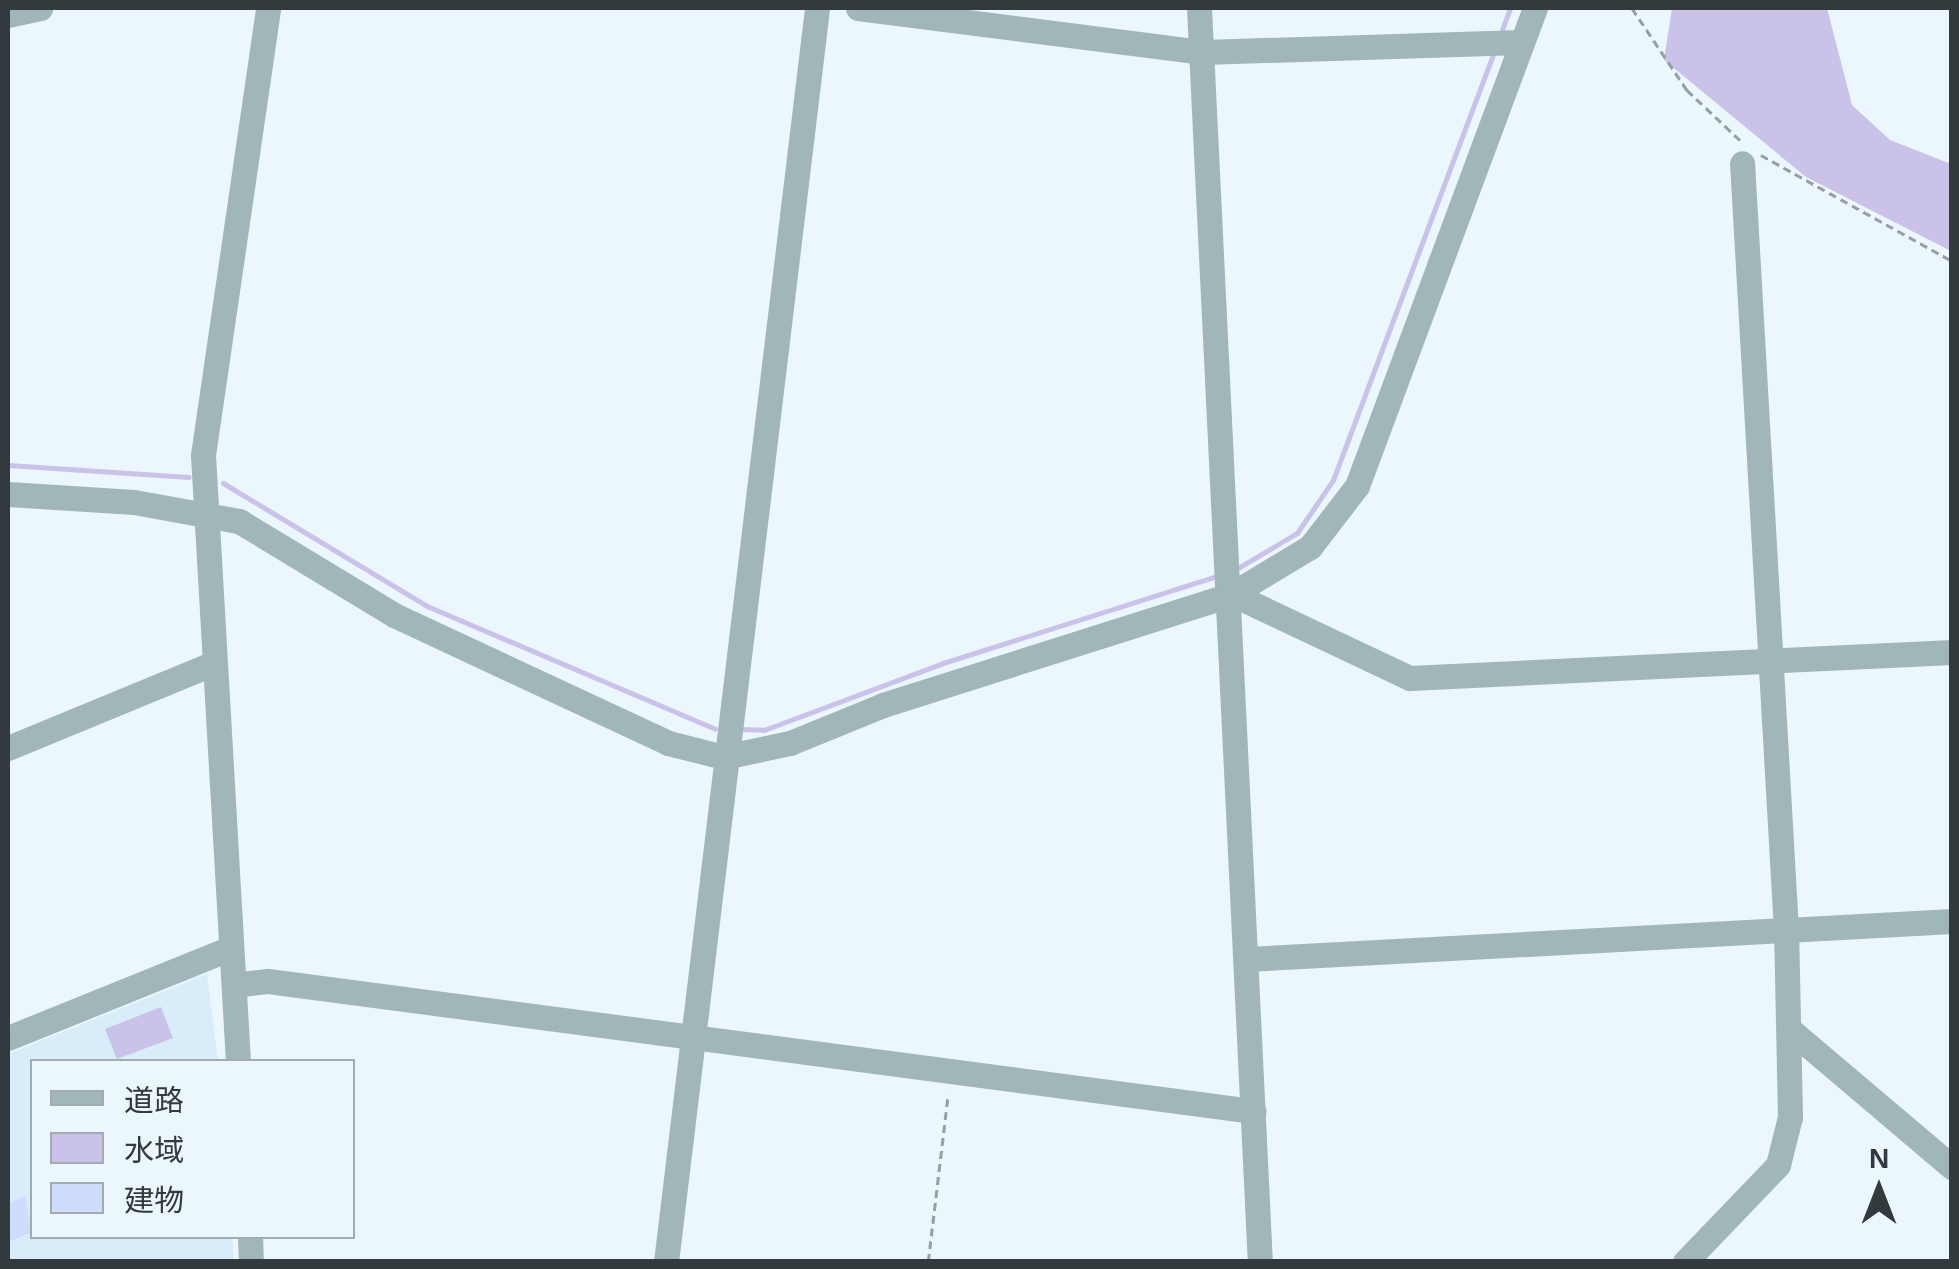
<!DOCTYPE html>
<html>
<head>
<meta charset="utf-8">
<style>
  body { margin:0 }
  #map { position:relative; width:1959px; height:1269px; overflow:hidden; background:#ebf6fd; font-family:Arial,"Noto Sans JP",sans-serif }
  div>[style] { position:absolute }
  .built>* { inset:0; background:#d9ecf9 }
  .water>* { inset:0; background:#cac2e9 }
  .stream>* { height:5px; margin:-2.5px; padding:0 2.5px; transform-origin:2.5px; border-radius:2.5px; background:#cac2e9 }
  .building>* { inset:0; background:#ceddfb }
  .path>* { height:2.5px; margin-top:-1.25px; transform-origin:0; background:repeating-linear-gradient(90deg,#969fa5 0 8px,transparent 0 13px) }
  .minor>* { height:25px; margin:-12.5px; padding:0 12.5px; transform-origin:12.5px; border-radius:12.5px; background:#a0b6b8 }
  span { translate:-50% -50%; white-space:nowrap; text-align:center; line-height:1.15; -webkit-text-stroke:9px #ebf6fd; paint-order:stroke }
  .frame { position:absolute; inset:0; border:10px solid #333a3e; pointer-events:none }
  .legend { position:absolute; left:30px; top:1059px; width:325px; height:180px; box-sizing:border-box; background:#ebf6fd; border:2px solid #a1abb1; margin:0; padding:12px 18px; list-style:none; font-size:30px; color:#333a3e }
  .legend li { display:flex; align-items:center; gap:20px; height:50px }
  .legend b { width:50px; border:2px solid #a1abb1 }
  .north { position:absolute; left:1829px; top:1139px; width:100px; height:100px; -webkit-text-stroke:8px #ebf6fd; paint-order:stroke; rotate:0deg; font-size:28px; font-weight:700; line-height:40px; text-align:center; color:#333a3e }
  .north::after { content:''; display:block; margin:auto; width:35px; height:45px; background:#333a3e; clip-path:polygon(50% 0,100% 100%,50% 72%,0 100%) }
</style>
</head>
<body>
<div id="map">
  <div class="built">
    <div style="clip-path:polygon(207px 974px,218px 1061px,32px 1062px,32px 1236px,232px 1237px,234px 1261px,8px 1262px,8px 1054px)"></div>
  </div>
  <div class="water">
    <div style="clip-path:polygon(1672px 8px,1827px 8px,1852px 105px,1890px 140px,1951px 164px,1951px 251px,1806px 177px,1664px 60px)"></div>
    <div style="clip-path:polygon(161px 1007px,173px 1038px,117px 1059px,105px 1029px)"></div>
  </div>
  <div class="stream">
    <div style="left:1502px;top:30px;width:23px;rotate:-70deg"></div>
    <div style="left:8px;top:465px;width:181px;rotate:3.8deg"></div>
    <div style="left:223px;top:483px;width:238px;rotate:31.1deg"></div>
    <div style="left:427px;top:606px;width:313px;rotate:23.1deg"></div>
    <div style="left:1233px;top:571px;width:74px;rotate:-30.7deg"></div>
    <div style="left:1297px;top:533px;width:64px;rotate:-55.8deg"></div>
    <div style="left:1333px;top:480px;width:454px;rotate:-69.4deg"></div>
    <div style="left:741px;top:729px;width:23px;rotate:2deg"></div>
    <div style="left:764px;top:730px;width:191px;rotate:-20.5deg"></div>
    <div style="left:943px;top:663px;width:287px;rotate:-17.6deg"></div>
  </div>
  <div class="building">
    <div style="clip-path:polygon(25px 1196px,32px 1232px,8px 1242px,8px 1203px)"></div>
  </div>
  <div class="path">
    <div style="left:1632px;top:8px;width:99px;rotate:56.1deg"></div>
    <div style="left:1687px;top:90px;width:76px;rotate:43.4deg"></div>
    <div style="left:1761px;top:155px;width:218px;rotate:29deg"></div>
    <div style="left:928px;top:1262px;width:169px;rotate:-83.2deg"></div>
  </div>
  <div class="minor">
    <div style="left:858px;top:8px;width:348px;rotate:7.3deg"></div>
    <div style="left:1203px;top:52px;width:318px;rotate:-1.8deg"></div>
    <div style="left:1199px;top:8px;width:1255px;rotate:87.22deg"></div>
    <div style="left:8px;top:15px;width:33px;rotate:-12deg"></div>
    <div style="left:8px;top:494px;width:126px;rotate:3.6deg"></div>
    <div style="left:134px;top:502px;width:107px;rotate:10.3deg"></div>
    <div style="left:239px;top:521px;width:181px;rotate:31.2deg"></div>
    <div style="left:394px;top:615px;width:302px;rotate:25deg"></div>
    <div style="left:668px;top:743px;width:58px;rotate:14deg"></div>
    <div style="left:724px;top:757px;width:67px;rotate:-12deg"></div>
    <div style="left:790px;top:743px;width:100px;rotate:-22.2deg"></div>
    <div style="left:883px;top:705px;width:366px;rotate:-17.6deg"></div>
    <div style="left:1232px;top:594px;width:91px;rotate:-31.1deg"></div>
    <div style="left:1310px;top:547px;width:77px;rotate:-52.4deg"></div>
    <div style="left:1357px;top:486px;width:510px;rotate:-69.58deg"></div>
    <div style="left:1232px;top:594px;width:197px;rotate:25.3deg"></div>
    <div style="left:1410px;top:678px;width:543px;rotate:-2.75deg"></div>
    <div style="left:8px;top:748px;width:221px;rotate:-22.4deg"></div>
    <div style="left:1248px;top:959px;width:705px;rotate:-3.09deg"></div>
    <div style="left:234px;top:985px;width:34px;rotate:-7deg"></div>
    <div style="left:268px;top:981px;width:994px;rotate:7.52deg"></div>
    <div style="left:1789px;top:1029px;width:214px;rotate:40.3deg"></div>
    <div style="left:8px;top:1038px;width:240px;rotate:-22deg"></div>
    <div style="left:238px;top:1062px;width:608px;rotate:-93.3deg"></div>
    <div style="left:203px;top:455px;width:452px;rotate:-81.7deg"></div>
    <div style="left:250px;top:1236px;width:26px;rotate:88deg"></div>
    <div style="left:666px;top:1262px;width:1263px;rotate:-83.13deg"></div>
    <div style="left:1685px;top:1262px;width:134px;rotate:-46.2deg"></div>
    <div style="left:1778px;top:1165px;width:49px;rotate:-76deg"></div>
    <div style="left:1790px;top:1117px;width:187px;rotate:-91.2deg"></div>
    <div style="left:1786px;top:930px;width:768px;rotate:-93.28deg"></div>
  </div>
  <div class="frame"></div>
  <ul class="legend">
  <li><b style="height:12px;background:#a0b6b8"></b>道路</li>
  <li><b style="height:28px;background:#cac2e9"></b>水域</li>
  <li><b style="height:28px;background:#ceddfb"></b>建物</li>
  </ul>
  <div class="north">N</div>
</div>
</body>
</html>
